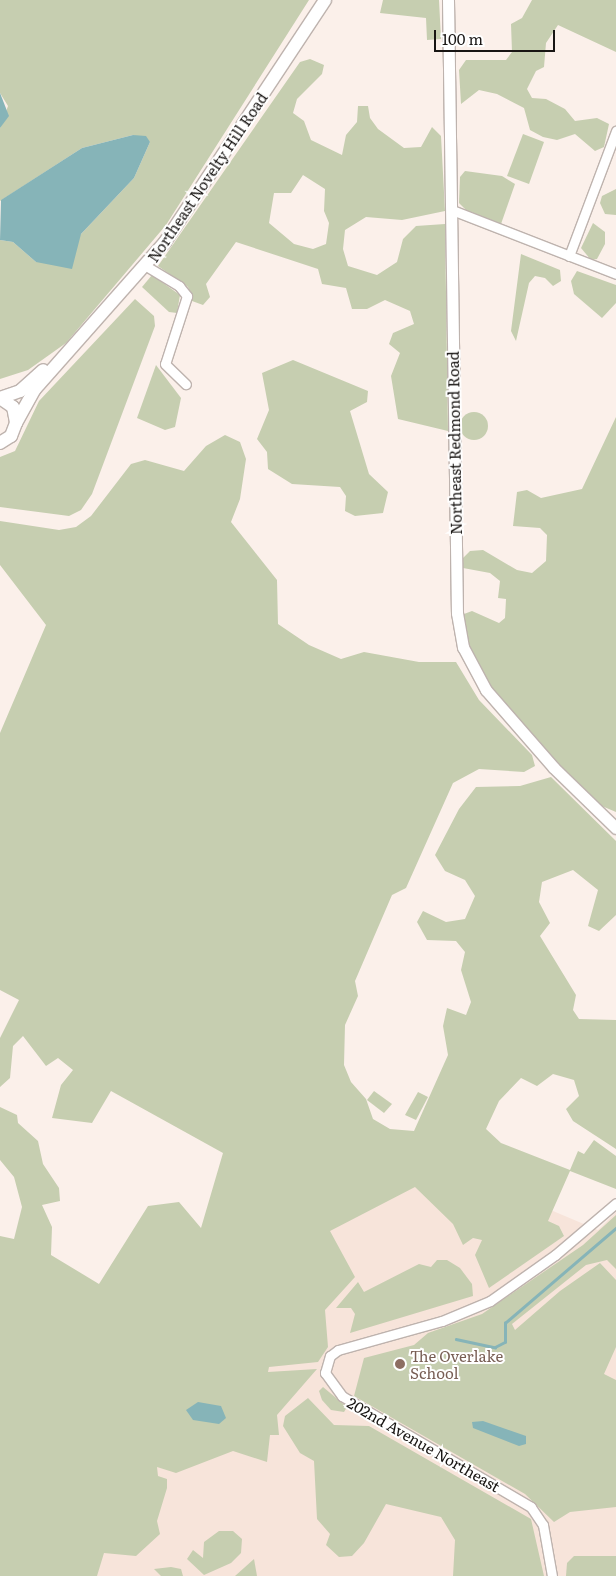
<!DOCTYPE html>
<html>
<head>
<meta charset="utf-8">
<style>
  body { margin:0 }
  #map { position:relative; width:616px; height:1576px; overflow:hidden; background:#fbf0ea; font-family:Literata,serif }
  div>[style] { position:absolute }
  .built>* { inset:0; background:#f7e4da }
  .green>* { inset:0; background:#c6ceb0 }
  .round { border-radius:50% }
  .water>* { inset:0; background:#86b4b8 }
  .stream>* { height:2.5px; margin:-1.25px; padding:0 1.25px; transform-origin:1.25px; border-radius:1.25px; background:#86b4b8 }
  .roads { filter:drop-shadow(1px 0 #beb3ae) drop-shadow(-1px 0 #beb3ae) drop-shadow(0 1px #beb3ae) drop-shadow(0 -1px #beb3ae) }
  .minor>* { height:9px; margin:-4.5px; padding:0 4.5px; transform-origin:4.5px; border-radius:4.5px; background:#fff }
  .tertiary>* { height:11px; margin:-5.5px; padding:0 5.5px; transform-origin:5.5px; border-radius:5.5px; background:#fff }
  .secondary>* { height:12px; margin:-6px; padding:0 6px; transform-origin:6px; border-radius:6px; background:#fff }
  .dots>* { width:14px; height:14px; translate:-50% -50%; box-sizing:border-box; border:2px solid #fff; border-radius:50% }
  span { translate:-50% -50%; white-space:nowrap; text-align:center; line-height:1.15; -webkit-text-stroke:4px #fff; paint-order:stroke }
  .street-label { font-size:15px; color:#181513 }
  .education-label { font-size:15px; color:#785e54 }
  .left { translate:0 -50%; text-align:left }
  .scale { position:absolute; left:434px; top:30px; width:121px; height:22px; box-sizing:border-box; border:2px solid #181513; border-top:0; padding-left:6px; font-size:15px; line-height:18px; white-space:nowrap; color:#181513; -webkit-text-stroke:4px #fff; paint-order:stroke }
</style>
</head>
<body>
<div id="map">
  <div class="built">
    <div style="clip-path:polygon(302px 1105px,598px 1230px,616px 1212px,616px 1576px,87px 1576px)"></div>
  </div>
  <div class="green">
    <div style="clip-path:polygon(0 0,309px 0,166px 225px,66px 343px,28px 370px,0 379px,0 240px,13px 242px,36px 262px,81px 234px,134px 178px,150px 142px,133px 135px,82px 148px,0 201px,0 128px,8px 106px,0 93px)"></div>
    <div style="clip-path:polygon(383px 0,439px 0,441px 39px,427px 40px,426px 18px,380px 13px)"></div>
    <div style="clip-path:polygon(532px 0,616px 0,616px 52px,558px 25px,546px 43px,544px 67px,536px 71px,527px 89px,532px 98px,546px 99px,565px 109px,575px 121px,597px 118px,609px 124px,604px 147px,595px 151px,575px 134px,557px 140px,543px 137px,530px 130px,524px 108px,497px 94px,479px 90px,461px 104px,459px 70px,466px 60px,506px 60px,512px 52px,511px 24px,522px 18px)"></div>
    <div style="clip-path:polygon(evenodd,310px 59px,324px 65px,322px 74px,297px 99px,293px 113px,304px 121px,311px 140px,342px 155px,346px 135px,357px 122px,358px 106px,368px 106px,370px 118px,378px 129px,404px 148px,421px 147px,432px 127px,441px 136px,445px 211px,402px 220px,366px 217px,345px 230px,343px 249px,348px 266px,377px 275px,397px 262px,403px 239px,416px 226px,445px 224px,448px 431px,398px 419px,391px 376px,400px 353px,389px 344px,393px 333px,414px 324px,410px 311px,385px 300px,367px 309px,352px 309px,346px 288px,322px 284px,318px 269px,236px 242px,206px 284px,210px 297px,203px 305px,192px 301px,188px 287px,158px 266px,300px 62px,310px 59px,303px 175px,325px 189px,324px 211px,329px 223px,326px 244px,313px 249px,294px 244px,269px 223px,274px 193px,291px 193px,303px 175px)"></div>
    <div style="clip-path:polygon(523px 134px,544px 142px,529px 184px,507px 176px)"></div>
    <div style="clip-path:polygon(465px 171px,502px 176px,515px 184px,501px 224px,468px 212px,459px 203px,460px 177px)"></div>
    <div style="clip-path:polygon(616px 189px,616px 215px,605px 214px,600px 203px,602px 196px)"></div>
    <div style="clip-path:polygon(593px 223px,605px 232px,605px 244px,597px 259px,591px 260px,581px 248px)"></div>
    <div style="clip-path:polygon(521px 254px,560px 270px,561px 281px,553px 286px,545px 278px,535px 276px,529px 283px,516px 341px,511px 331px)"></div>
    <div style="clip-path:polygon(577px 271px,616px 285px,616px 303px,602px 318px,574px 294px,571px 281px)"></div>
    <div style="clip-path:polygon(152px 275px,180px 295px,177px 313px,169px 312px,142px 287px)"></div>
    <div style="clip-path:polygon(135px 299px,154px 316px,155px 326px,92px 494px,81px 510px,69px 516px,0 507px,0 457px,15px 451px,39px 401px)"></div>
    <div style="clip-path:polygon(293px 360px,368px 391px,367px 402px,350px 411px,369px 474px,388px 492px,383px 513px,355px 516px,345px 511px,346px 496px,340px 487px,292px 484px,268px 469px,267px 452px,257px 439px,269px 410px,262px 373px)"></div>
    <div style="clip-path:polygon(156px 365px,181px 398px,175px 427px,165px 430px,137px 418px)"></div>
    <div class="round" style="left:460px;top:412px;width:28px;height:28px"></div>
    <div style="clip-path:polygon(616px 417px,616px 812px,590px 801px,488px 691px,467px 645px,464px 614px,472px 611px,499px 623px,505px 618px,506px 599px,498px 598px,500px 581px,490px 573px,463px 568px,463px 558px,470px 551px,483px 550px,517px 570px,532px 573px,546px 561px,547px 535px,540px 528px,513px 526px,517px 492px,527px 490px,541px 498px,582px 489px)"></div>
    <div style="clip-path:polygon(225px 435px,240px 442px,246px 459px,240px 499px,231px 522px,277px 580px,278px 624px,309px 645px,341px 659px,364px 652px,419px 662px,456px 662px,479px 700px,532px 755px,535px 766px,524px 772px,479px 769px,453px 783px,406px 888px,392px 895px,355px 981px,358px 996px,345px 1025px,344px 1065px,351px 1082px,366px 1099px,373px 1119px,390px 1129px,414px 1131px,448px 1055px,443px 1026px,447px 1008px,466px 1015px,471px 1002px,461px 970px,465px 952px,456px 941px,427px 940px,417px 922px,423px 911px,446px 922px,465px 919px,475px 896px,465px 880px,445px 871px,435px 855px,459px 809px,476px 787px,520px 786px,551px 777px,616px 841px,616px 915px,599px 931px,588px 926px,598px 890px,573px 870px,542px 882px,539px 902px,550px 923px,540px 936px,576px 995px,573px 1010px,579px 1019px,616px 1020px,616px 1149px,573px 1121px,566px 1109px,579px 1096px,574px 1080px,553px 1074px,537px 1086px,521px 1078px,499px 1101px,486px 1129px,501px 1143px,570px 1170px,578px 1151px,584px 1154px,594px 1140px,616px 1156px,616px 1189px,570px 1171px,548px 1221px,559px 1226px,564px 1236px,489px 1288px,475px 1255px,482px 1240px,473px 1238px,463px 1245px,453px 1224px,415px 1187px,330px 1231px,355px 1277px,325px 1310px,328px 1347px,318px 1362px,269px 1367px,268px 1372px,317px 1369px,277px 1415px,279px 1435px,270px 1435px,267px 1462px,233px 1451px,176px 1473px,157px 1467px,158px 1476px,167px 1479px,167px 1488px,157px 1521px,160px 1534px,136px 1556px,104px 1553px,97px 1576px,0 1576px,0 1236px,14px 1239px,22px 1207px,14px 1177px,0 1160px,0 1107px,17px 1115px,18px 1123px,38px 1141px,43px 1164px,59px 1188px,60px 1201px,42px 1205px,52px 1227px,51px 1255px,99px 1284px,148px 1206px,179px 1202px,201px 1228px,223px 1153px,111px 1091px,92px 1123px,52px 1118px,61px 1085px,73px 1070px,58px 1058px,46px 1066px,23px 1036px,13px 1046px,10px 1078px,0 1087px,0 1038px,19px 1000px,0 990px,0 733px,46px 625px,0 565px,0 521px,59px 530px,76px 527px,91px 516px,131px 464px,145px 460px,184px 471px,206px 446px)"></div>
    <div style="clip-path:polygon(374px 1091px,392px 1104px,384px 1113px,367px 1100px)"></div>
    <div style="clip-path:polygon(418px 1092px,428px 1097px,416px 1120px,405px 1115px)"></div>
    <div style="clip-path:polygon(616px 1215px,616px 1269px,607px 1260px,586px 1265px,512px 1324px,515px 1330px,560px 1291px,600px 1263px,616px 1280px,616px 1347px,604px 1374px,616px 1380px,616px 1507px,570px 1512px,554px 1522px,525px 1494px,354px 1396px,364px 1358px,414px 1345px,428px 1333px,482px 1314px,583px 1245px)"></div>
    <div style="clip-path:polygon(437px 1260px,447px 1260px,460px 1268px,472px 1284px,473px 1296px,350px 1333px,355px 1314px,351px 1308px,336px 1308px,358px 1282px,364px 1292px,419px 1264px,431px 1267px)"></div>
    <div style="clip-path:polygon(323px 1387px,347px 1407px,344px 1412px,331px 1410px,322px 1400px,319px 1391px)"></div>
    <div style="clip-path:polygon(308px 1398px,334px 1425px,369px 1426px,531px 1519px,544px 1576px,453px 1576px,455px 1540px,441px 1517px,386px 1504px,364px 1543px,352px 1556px,339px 1557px,326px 1545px,330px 1534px,317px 1519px,314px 1461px,300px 1453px,283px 1426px,285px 1416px)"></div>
    <div style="clip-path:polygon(219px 1531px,233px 1531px,242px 1539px,241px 1553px,231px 1563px,204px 1575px,187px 1559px,193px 1550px,203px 1558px,204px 1542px)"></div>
    <div style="clip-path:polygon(574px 1556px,616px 1556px,616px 1576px,566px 1576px,567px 1563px)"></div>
    <div style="clip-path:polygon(254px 1559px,257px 1576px,235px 1576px)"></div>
    <div style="clip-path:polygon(171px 1567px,181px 1569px,183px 1576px,161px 1576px,154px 1569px)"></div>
  </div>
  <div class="water">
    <div style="clip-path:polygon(0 93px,9px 116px,0 128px)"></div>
    <div style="clip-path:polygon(133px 135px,146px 136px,150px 142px,134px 178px,81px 234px,72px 269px,36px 262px,13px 242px,0 240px,1px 200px,82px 148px)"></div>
    <div style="clip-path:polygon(198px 1402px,221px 1406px,226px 1418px,219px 1424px,193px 1420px,186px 1410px)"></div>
    <div style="clip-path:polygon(483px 1421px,526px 1436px,526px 1444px,519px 1446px,473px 1428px,472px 1422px)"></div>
  </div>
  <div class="stream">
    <div style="left:456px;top:1339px;width:40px;rotate:12deg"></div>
    <div style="left:495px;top:1347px;width:11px;rotate:-27deg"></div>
    <div style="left:505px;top:1342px;width:19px;rotate:-90deg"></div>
    <div style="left:505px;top:1323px;width:146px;rotate:-40.6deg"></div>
  </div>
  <div class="roads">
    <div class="minor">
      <div style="left:452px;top:210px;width:176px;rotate:21.3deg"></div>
      <div style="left:569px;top:256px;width:134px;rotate:-69.4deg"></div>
      <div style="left:146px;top:266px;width:39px;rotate:31deg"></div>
      <div style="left:179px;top:286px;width:13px;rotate:51deg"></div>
      <div style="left:187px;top:296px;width:71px;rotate:107.9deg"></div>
      <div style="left:165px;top:364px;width:29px;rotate:44deg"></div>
      <div style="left:552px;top:1576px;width:52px;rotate:-100deg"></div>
      <div style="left:543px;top:1525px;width:22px;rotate:-124deg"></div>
      <div style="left:531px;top:1507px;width:219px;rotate:-149.6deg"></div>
      <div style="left:342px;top:1396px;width:29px;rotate:-126deg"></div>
      <div style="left:325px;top:1373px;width:18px;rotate:-74deg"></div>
      <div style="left:330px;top:1356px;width:10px;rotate:-37deg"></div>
      <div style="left:338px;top:1350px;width:108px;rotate:-15.6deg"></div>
      <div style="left:442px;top:1321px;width:52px;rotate:-22.6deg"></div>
      <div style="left:490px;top:1301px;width:80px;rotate:-35.3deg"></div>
      <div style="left:555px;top:1255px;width:80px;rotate:-40.4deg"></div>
    </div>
    <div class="tertiary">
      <div style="left:448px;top:0;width:613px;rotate:89.16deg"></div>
      <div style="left:457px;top:613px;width:35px;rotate:80deg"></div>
      <div style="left:463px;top:647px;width:49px;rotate:61.9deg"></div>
      <div style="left:486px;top:690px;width:103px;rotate:48.9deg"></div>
      <div style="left:554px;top:768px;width:86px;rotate:44.1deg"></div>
    </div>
    <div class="secondary">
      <div style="left:0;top:398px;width:21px;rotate:-19deg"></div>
      <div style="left:20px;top:391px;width:31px;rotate:-42deg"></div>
      <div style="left:0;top:398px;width:16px;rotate:35deg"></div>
      <div style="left:13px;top:407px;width:16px;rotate:79deg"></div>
      <div style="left:16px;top:423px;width:14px;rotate:111deg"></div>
      <div style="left:11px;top:436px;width:13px;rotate:148deg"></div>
      <div style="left:16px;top:423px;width:39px;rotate:-61deg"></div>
      <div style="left:35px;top:389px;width:196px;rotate:-48.5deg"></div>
      <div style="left:165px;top:242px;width:290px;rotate:-56.5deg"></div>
    </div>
  </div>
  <div class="dots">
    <div style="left:400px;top:1364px;background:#8d6e63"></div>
  </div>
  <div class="street-label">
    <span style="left:207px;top:177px;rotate:-56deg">Northeast Novelty Hill Road</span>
    <span style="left:454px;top:443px;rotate:-91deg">Northeast Redmond Road</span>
    <span style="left:424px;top:1444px;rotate:30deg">202nd Avenue Northeast</span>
  </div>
  <div class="education-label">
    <span class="left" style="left:410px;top:1364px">The Overlake<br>School</span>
  </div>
  <div class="scale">100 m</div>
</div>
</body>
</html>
